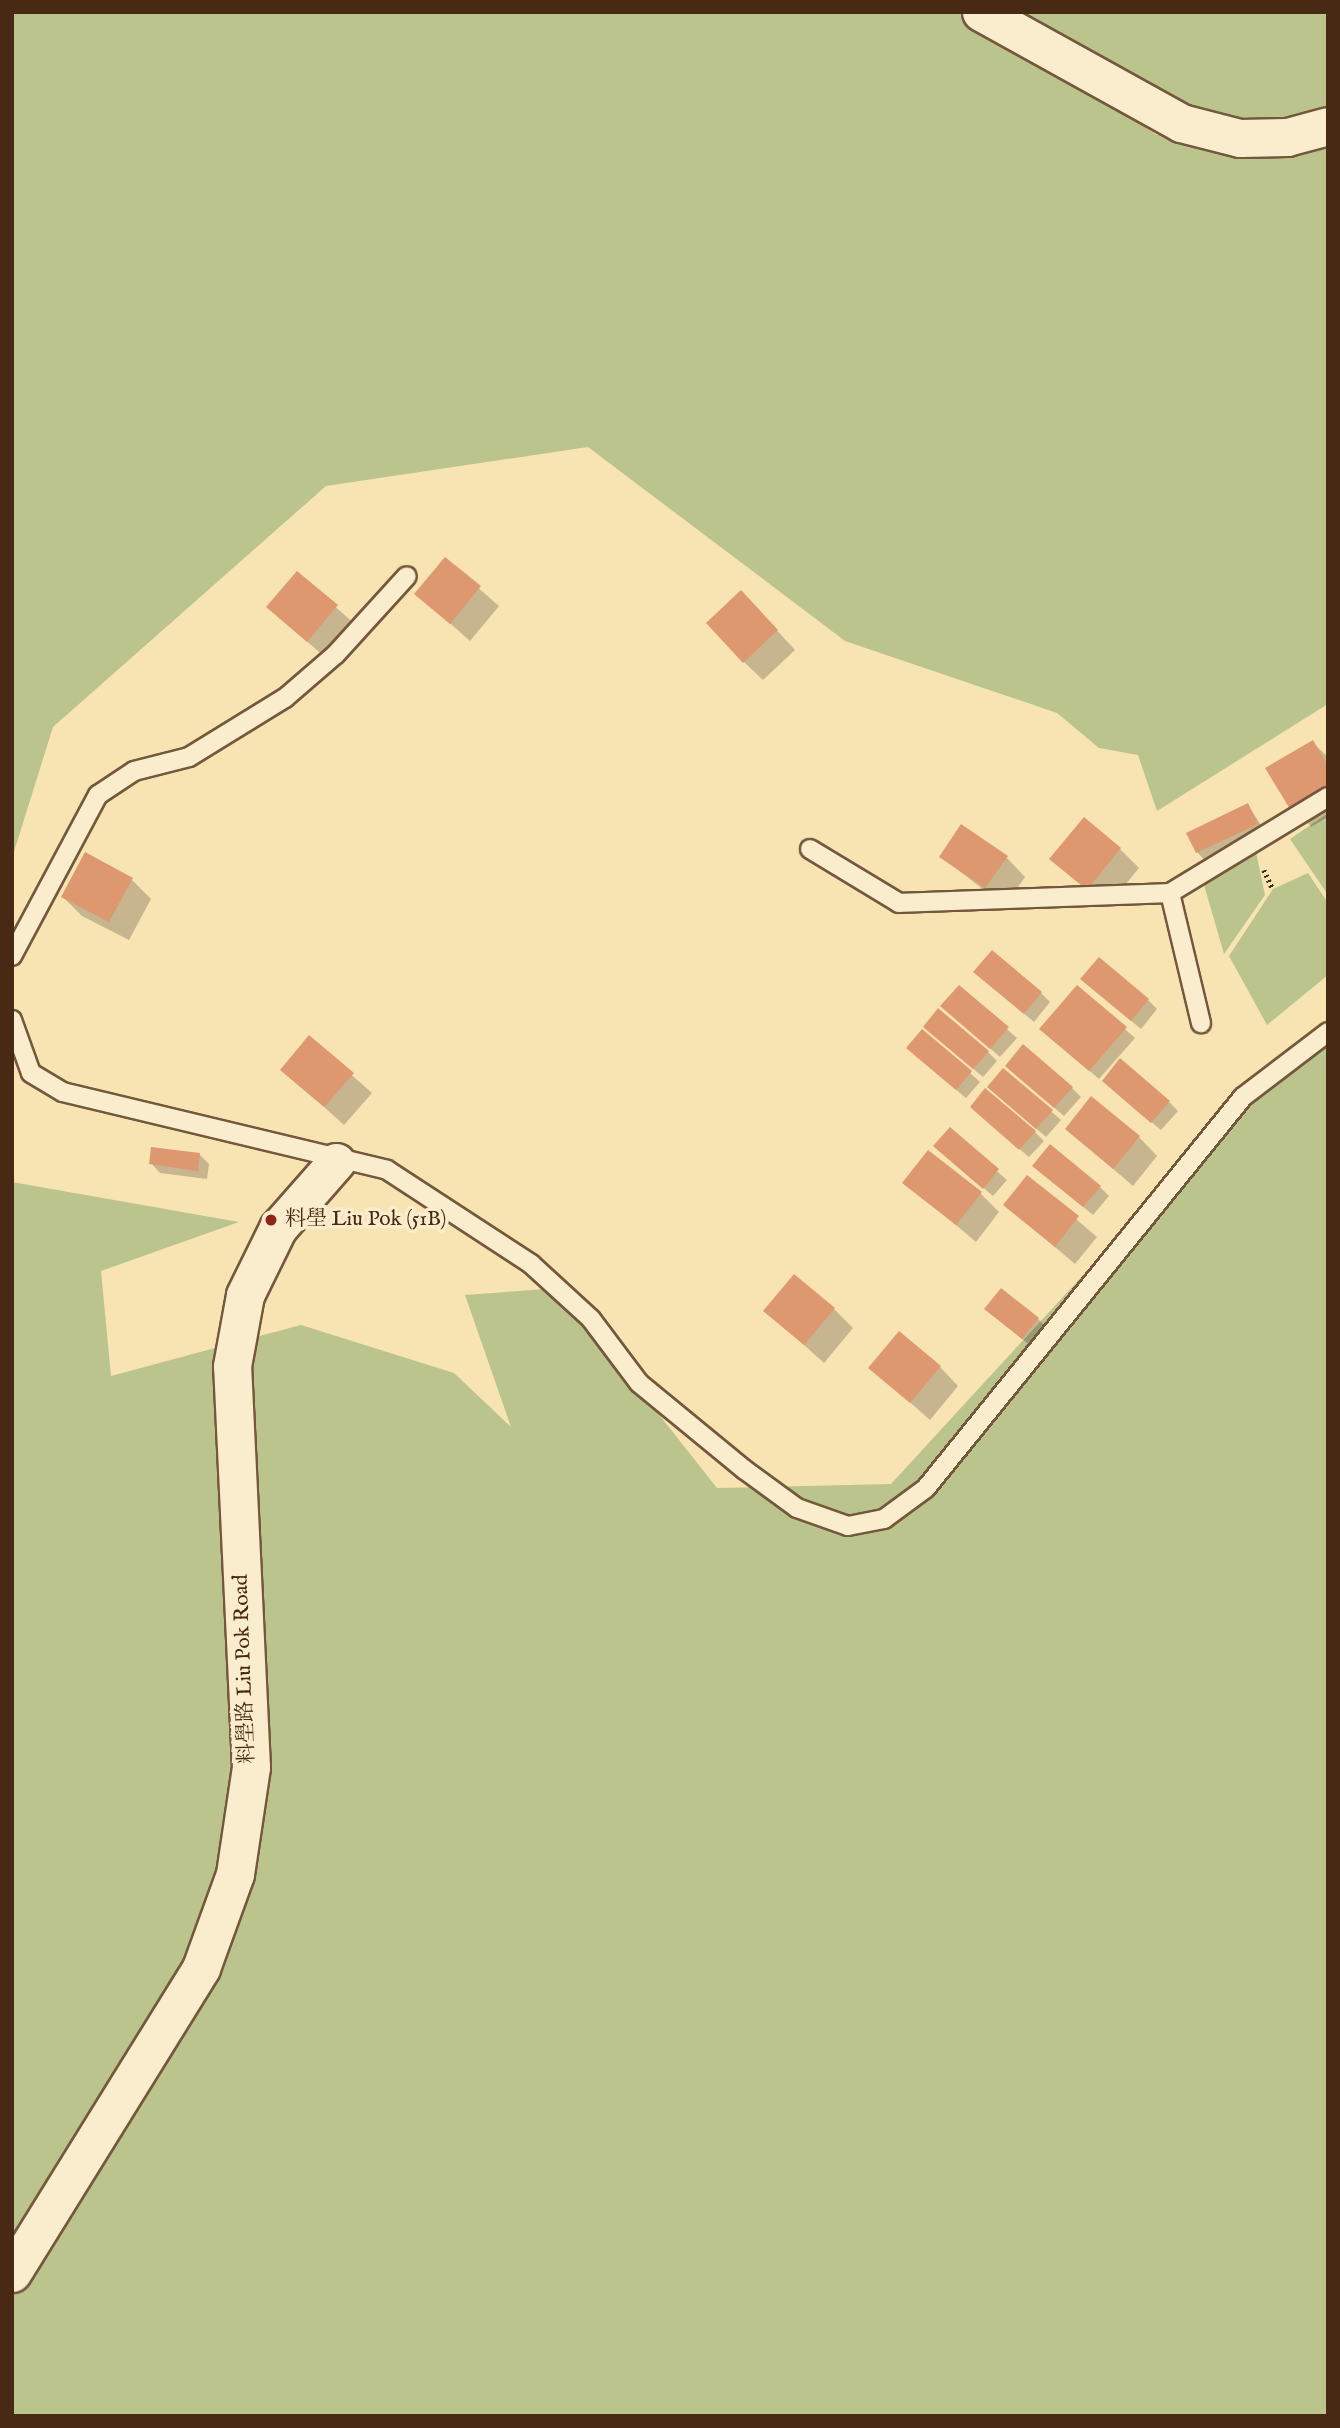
<!DOCTYPE html>
<html>
<head>
<meta charset="utf-8">
<style>
  body { margin:0 }
  #map { position:relative; width:1340px; height:2428px; overflow:hidden; background:#f8e3b3; font-family:"IM FELL English","Noto Serif SC",serif }
  div>[style] { position:absolute }
  .green>* { inset:0; background:#bcc48e }
  .shadow>* { inset:0; background:#0003 }
  .building>* { inset:0; background:#de9870 }
  .path>* { height:4.5px; margin-top:-2.25px; transform-origin:0; background:repeating-linear-gradient(90deg,#482a14 0 2px,transparent 0 5.5px) }
  .roads { filter:drop-shadow(2px 0 #74583c) drop-shadow(-2px 0 #74583c) drop-shadow(0 2px #74583c) drop-shadow(0 -2px #74583c) }
  .lane>* { height:18px; margin:-9px; padding:0 9px; transform-origin:9px; border-radius:9px; background:#faedce }
  .street>* { height:37px; margin:-18.5px; padding:0 18.5px; transform-origin:18.5px; border-radius:18.5px; background:#faedce }
  .dots>* { width:19px; height:19px; translate:-50% -50%; box-sizing:border-box; border:4px solid #faedce; border-radius:50% }
  span { translate:-50% -50%; white-space:nowrap; text-align:center; line-height:1.15; -webkit-text-stroke:7px #faedce; paint-order:stroke }
  .poi-label { font-size:21px; color:#482a14 }
  .left { translate:0 -50%; text-align:left }
  .street-label { font-size:21px; color:#482a14 }
  .frame { position:absolute; inset:0; border:14px solid #482a14; pointer-events:none }
</style>
</head>
<body>
<div id="map">
  <div class="green">
    <div style="clip-path:polygon(12px 12px,965px 12px,1157px 135px,1200px 134px,972px 12px,1328px 12px,1328px 704px,1157px 811px,1138px 755px,1099px 748px,1057px 713px,845px 641px,588px 447px,326px 486px,53px 727px,12px 858px)"></div>
    <div style="clip-path:polygon(1328px 813px,1328px 895px,1290px 839px)"></div>
    <div style="clip-path:polygon(1256px 852px,1265px 895px,1224px 954px,1204px 885px)"></div>
    <div style="clip-path:polygon(1308px 873px,1328px 903px,1328px 975px,1267px 1025px,1229px 956px,1273px 889px)"></div>
    <div style="clip-path:polygon(1328px 1034px,1328px 2416px,12px 2416px,12px 1182px,239px 1222px,101px 1271px,111px 1376px,301px 1325px,454px 1373px,511px 1427px,465px 1295px,559px 1288px,717px 1488px,891px 1484px,1267px 1075px)"></div>
  </div>
  <div class="shadow">
    <div style="clip-path:polygon(445px 559px,499px 606px,470px 641px,417px 594px)"></div>
    <div style="clip-path:polygon(297px 573px,356px 625px,327px 659px,268px 607px)"></div>
    <div style="clip-path:polygon(760px 612px,795px 650px,763px 680px,744px 662px)"></div>
    <div style="clip-path:polygon(1312px 742px,1328px 757px,1328px 817px,1311px 827px,1268px 768px)"></div>
    <div style="clip-path:polygon(1248px 805px,1266px 833px,1206px 862px,1197px 852px)"></div>
    <div style="clip-path:polygon(1120px 849px,1139px 868px,1107px 907px,1052px 858px)"></div>
    <div style="clip-path:polygon(86px 855px,132px 880px,151px 899px,129px 940px,82px 916px,63px 897px)"></div>
    <div style="clip-path:polygon(941px 857px,1007px 858px,1025px 877px,1005px 906px)"></div>
    <div style="clip-path:polygon(985px 981px,1041px 993px,1050px 1002px,1034px 1022px)"></div>
    <div style="clip-path:polygon(959px 987px,1017px 1038px,1000px 1057px,952px 1015px)"></div>
    <div style="clip-path:polygon(1077px 987px,1135px 1038px,1099px 1079px,1051px 1038px)"></div>
    <div style="clip-path:polygon(1092px 988px,1148px 1000px,1157px 1009px,1141px 1029px)"></div>
    <div style="clip-path:polygon(934px 1036px,988px 1052px,997px 1061px,983px 1077px)"></div>
    <div style="clip-path:polygon(310px 1038px,372px 1093px,344px 1125px,282px 1069px)"></div>
    <div style="clip-path:polygon(917px 1057px,970px 1073px,980px 1082px,966px 1098px)"></div>
    <div style="clip-path:polygon(1003px 1070px,1061px 1120px,1046px 1137px,998px 1096px)"></div>
    <div style="clip-path:polygon(1016px 1075px,1072px 1088px,1081px 1097px,1064px 1116px)"></div>
    <div style="clip-path:polygon(1113px 1090px,1169px 1102px,1178px 1111px,1161px 1130px)"></div>
    <div style="clip-path:polygon(981px 1116px,1035px 1132px,1044px 1141px,1029px 1157px)"></div>
    <div style="clip-path:polygon(1067px 1129px,1139px 1137px,1157px 1156px,1133px 1186px)"></div>
    <div style="clip-path:polygon(950px 1130px,1007px 1180px,993px 1196px,945px 1155px)"></div>
    <div style="clip-path:polygon(199px 1154px,209px 1164px,207px 1179px,160px 1173px,151px 1163px)"></div>
    <div style="clip-path:polygon(1034px 1166px,1100px 1187px,1109px 1196px,1093px 1215px)"></div>
    <div style="clip-path:polygon(1027px 1177px,1097px 1237px,1075px 1264px,1005px 1205px)"></div>
    <div style="clip-path:polygon(905px 1182px,980px 1193px,999px 1212px,976px 1242px)"></div>
    <div style="clip-path:polygon(834px 1309px,853px 1328px,824px 1363px,765px 1310px)"></div>
    <div style="clip-path:polygon(986px 1309px,1038px 1319px,1047px 1328px,1032px 1347px)"></div>
    <div style="clip-path:polygon(940px 1367px,958px 1386px,930px 1420px,871px 1368px)"></div>
  </div>
  <div class="building">
    <div style="clip-path:polygon(445px 557px,481px 586px,450px 624px,414px 594px)"></div>
    <div style="clip-path:polygon(297px 571px,338px 605px,307px 642px,266px 607px)"></div>
    <div style="clip-path:polygon(741px 590px,778px 630px,743px 663px,706px 623px)"></div>
    <div style="clip-path:polygon(1313px 740px,1328px 766px,1328px 786px,1290px 809px,1265px 768px)"></div>
    <div style="clip-path:polygon(1248px 803px,1258px 824px,1196px 853px,1186px 833px)"></div>
    <div style="clip-path:polygon(1084px 817px,1121px 848px,1087px 890px,1049px 859px)"></div>
    <div style="clip-path:polygon(961px 824px,1008px 856px,985px 888px,939px 857px)"></div>
    <div style="clip-path:polygon(85px 852px,133px 878px,109px 922px,61px 897px)"></div>
    <div style="clip-path:polygon(992px 950px,1042px 992px,1024px 1014px,973px 972px)"></div>
    <div style="clip-path:polygon(1099px 957px,1149px 999px,1131px 1021px,1080px 979px)"></div>
    <div style="clip-path:polygon(959px 985px,1009px 1027px,990px 1049px,940px 1006px)"></div>
    <div style="clip-path:polygon(1077px 985px,1127px 1027px,1089px 1071px,1039px 1029px)"></div>
    <div style="clip-path:polygon(938px 1008px,989px 1051px,973px 1069px,923px 1027px)"></div>
    <div style="clip-path:polygon(922px 1029px,972px 1071px,956px 1090px,906px 1048px)"></div>
    <div style="clip-path:polygon(309px 1035px,354px 1073px,324px 1107px,280px 1070px)"></div>
    <div style="clip-path:polygon(1023px 1044px,1073px 1087px,1054px 1108px,1005px 1066px)"></div>
    <div style="clip-path:polygon(1120px 1058px,1170px 1101px,1151px 1123px,1102px 1081px)"></div>
    <div style="clip-path:polygon(1003px 1068px,1053px 1110px,1036px 1129px,987px 1087px)"></div>
    <div style="clip-path:polygon(985px 1088px,1036px 1131px,1019px 1150px,970px 1107px)"></div>
    <div style="clip-path:polygon(1091px 1096px,1140px 1136px,1113px 1169px,1065px 1129px)"></div>
    <div style="clip-path:polygon(950px 1127px,999px 1169px,983px 1189px,933px 1146px)"></div>
    <div style="clip-path:polygon(1050px 1144px,1101px 1186px,1083px 1207px,1032px 1166px)"></div>
    <div style="clip-path:polygon(151px 1147px,200px 1153px,198px 1171px,149px 1164px)"></div>
    <div style="clip-path:polygon(928px 1150px,982px 1192px,956px 1225px,902px 1183px)"></div>
    <div style="clip-path:polygon(1027px 1175px,1079px 1216px,1055px 1247px,1003px 1205px)"></div>
    <div style="clip-path:polygon(794px 1274px,835px 1308px,804px 1345px,763px 1311px)"></div>
    <div style="clip-path:polygon(1001px 1288px,1039px 1318px,1022px 1339px,984px 1309px)"></div>
    <div style="clip-path:polygon(899px 1331px,941px 1366px,910px 1403px,868px 1368px)"></div>
  </div>
  <div class="path">
    <div style="left:1264px;top:870px;width:21px;rotate:65deg"></div>
  </div>
  <div class="roads">
    <div class="lane">
      <div style="left:810px;top:849px;width:104px;rotate:31.2deg"></div>
      <div style="left:899px;top:903px;width:271px;rotate:-2.1deg"></div>
      <div style="left:1170px;top:893px;width:185px;rotate:-31.3deg"></div>
      <div style="left:1170px;top:893px;width:134px;rotate:76.6deg"></div>
      <div style="left:12px;top:956px;width:183px;rotate:-61.9deg"></div>
      <div style="left:98px;top:795px;width:43px;rotate:-33.7deg"></div>
      <div style="left:134px;top:771px;width:57px;rotate:-14.3deg"></div>
      <div style="left:189px;top:757px;width:113px;rotate:-31.6deg"></div>
      <div style="left:285px;top:698px;width:67px;rotate:-40.8deg"></div>
      <div style="left:336px;top:654px;width:105px;rotate:-47.7deg"></div>
      <div style="left:12px;top:1020px;width:56px;rotate:70.3deg"></div>
      <div style="left:31px;top:1073px;width:37px;rotate:31deg"></div>
      <div style="left:63px;top:1092px;width:333px;rotate:13.5deg"></div>
      <div style="left:387px;top:1170px;width:172px;rotate:33.1deg"></div>
      <div style="left:531px;top:1264px;width:81px;rotate:42.5deg"></div>
      <div style="left:591px;top:1319px;width:80px;rotate:53.1deg"></div>
      <div style="left:639px;top:1383px;width:137px;rotate:39.4deg"></div>
      <div style="left:745px;top:1470px;width:64px;rotate:36.2deg"></div>
      <div style="left:797px;top:1508px;width:54px;rotate:19.4deg"></div>
      <div style="left:848px;top:1526px;width:37px;rotate:-11deg"></div>
      <div style="left:884px;top:1519px;width:52px;rotate:-36.4deg"></div>
      <div style="left:926px;top:1488px;width:503px;rotate:-50.97deg"></div>
      <div style="left:1243px;top:1097px;width:107px;rotate:-37.4deg"></div>
    </div>
    <div class="street">
      <div style="left:981px;top:12px;width:229px;rotate:29deg"></div>
      <div style="left:1181px;top:123px;width:61px;rotate:14.3deg"></div>
      <div style="left:1240px;top:138px;width:47px;rotate:-1.2deg"></div>
      <div style="left:1287px;top:137px;width:42px;rotate:-15deg"></div>
      <div style="left:12px;top:2273px;width:359px;rotate:-58.2deg"></div>
      <div style="left:201px;top:1968px;width:100px;rotate:-70.1deg"></div>
      <div style="left:235px;top:1874px;width:108px;rotate:-81.5deg"></div>
      <div style="left:251px;top:1767px;width:401px;rotate:-92.7deg"></div>
      <div style="left:232px;top:1366px;width:72px;rotate:-79.6deg"></div>
      <div style="left:245px;top:1295px;width:75px;rotate:-63.8deg"></div>
      <div style="left:278px;top:1228px;width:88px;rotate:-48.7deg"></div>
    </div>
  </div>
  <div class="dots">
    <div style="left:271px;top:1220px;background:#8f2418"></div>
  </div>
  <div class="poi-label">
    <span class="left" style="left:285px;top:1220px">料壆 Liu Pok (51B)</span>
  </div>
  <div class="street-label">
    <span style="left:245px;top:1669px;rotate:-92deg">料壆路 Liu Pok Road</span>
  </div>
  <div class="frame"></div>
</div>
</body>
</html>
